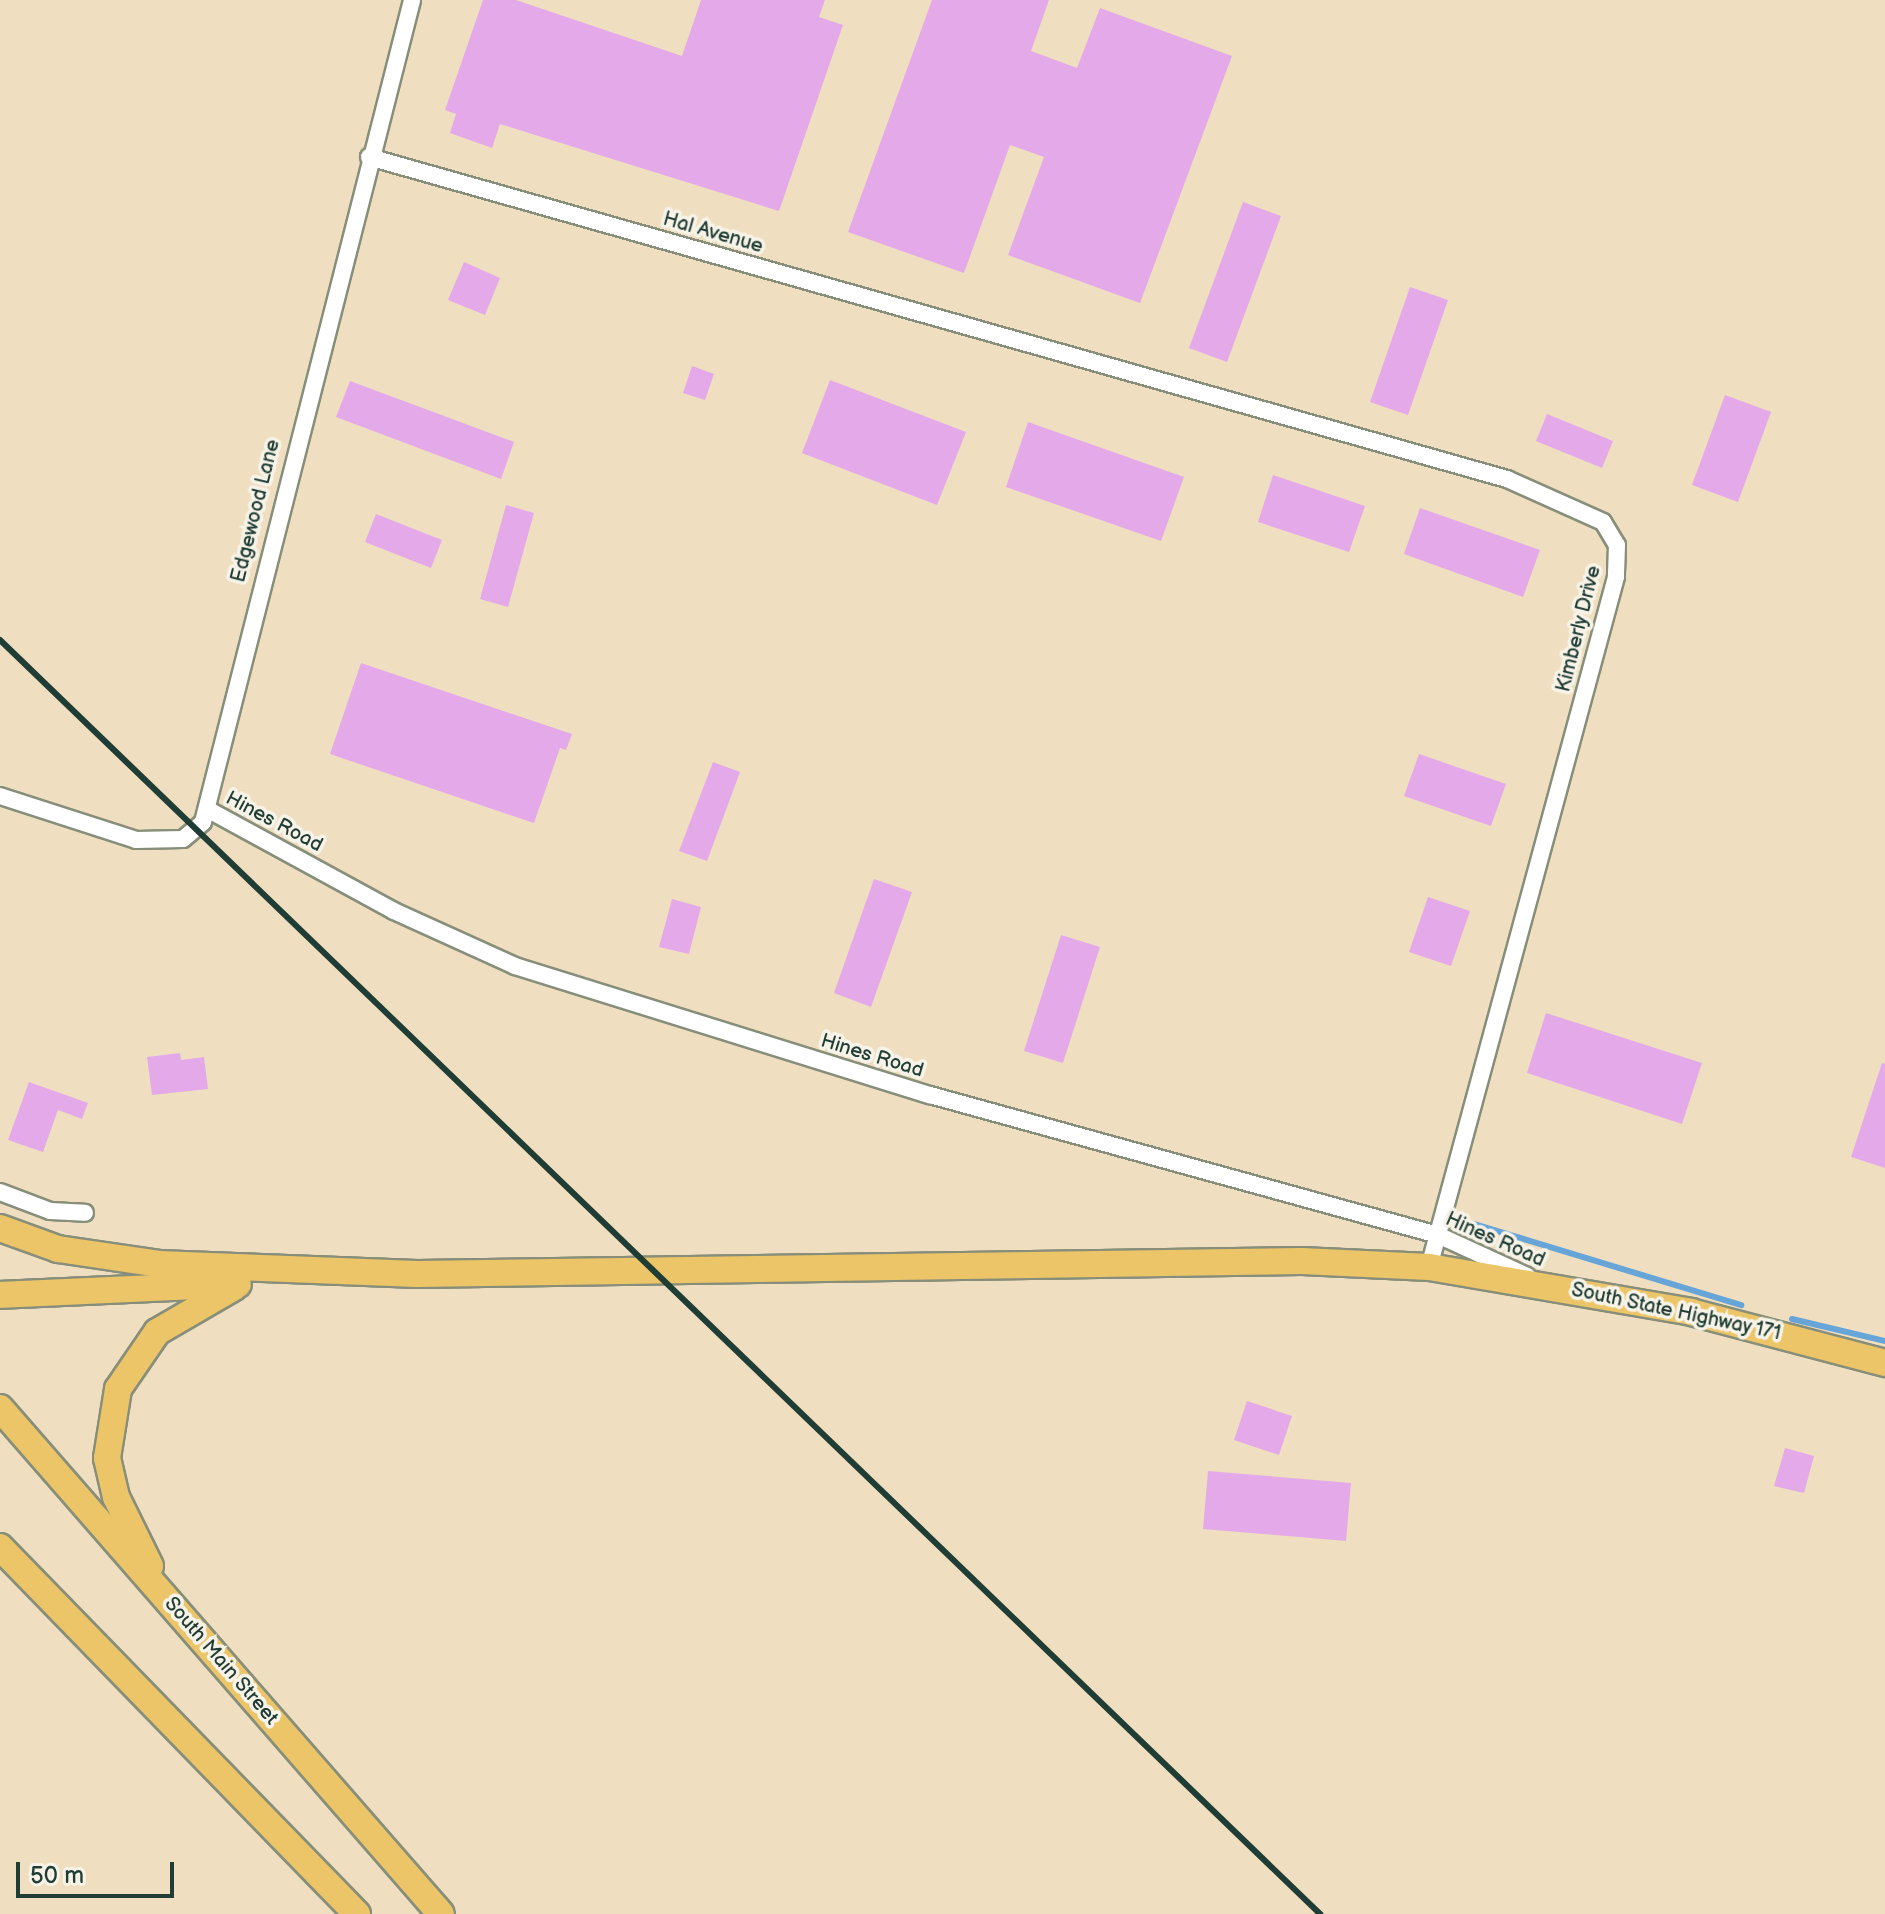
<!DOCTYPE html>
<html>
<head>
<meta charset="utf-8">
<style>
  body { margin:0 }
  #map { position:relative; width:1885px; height:1914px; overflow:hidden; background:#efdfc0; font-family:"Balsamiq Sans",sans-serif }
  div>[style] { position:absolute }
  .stream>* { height:6px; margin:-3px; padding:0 3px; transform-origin:3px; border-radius:3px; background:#67a5d9 }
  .building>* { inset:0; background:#e4a9e9 }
  .roads { filter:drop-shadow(2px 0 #878e7a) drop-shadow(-2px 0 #878e7a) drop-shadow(0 2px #878e7a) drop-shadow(0 -2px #878e7a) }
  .minor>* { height:16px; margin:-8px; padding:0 8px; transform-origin:8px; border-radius:8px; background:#fff }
  .primary>* { height:26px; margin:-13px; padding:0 13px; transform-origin:13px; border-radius:13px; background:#ecc569 }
  .rail>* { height:6px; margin:-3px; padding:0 3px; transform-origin:3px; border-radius:3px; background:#1f3d34 }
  span { translate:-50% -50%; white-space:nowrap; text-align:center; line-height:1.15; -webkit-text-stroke:7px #f7f3e8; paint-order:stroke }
  .street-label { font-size:20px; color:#1f3d34 }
  .scale { position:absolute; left:16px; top:1862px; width:158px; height:36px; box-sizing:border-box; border:4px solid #1f3d34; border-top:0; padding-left:10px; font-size:24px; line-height:28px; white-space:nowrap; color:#1f3d34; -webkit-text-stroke:6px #f7f3e8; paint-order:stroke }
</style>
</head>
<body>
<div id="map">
  <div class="stream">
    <div style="left:1461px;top:1220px;width:293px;rotate:16.9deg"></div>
    <div style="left:1792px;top:1319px;width:96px;rotate:13.3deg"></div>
  </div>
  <div class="building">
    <div style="clip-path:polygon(483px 0,516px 0,682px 56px,701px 0,825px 0,819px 17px,843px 25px,779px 211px,500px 124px,492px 148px,450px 133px,456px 114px,445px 110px)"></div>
    <div style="clip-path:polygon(932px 0,1049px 0,1031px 51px,1077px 68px,1100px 8px,1232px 56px,1140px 303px,1008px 255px,1044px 157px,1010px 145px,964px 273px,848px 232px)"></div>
    <div style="clip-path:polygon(1243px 202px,1281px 216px,1227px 362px,1189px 348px)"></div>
    <div style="clip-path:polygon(464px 262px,500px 278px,485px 315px,448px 300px)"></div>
    <div style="clip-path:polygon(1410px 287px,1448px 300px,1408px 415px,1370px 402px)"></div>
    <div style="clip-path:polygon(692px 366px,714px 374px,705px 400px,683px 393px)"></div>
    <div style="clip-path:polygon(830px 380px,966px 432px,937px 505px,802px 453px)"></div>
    <div style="clip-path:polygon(350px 381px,514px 442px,501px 479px,336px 417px)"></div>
    <div style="clip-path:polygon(1725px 395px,1771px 412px,1738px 502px,1692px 485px)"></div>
    <div style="clip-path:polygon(1547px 414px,1613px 441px,1602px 468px,1536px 441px)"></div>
    <div style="clip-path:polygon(1028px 422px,1184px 477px,1161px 541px,1006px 487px)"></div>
    <div style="clip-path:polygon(1273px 475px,1365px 506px,1349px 552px,1258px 522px)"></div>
    <div style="clip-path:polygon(506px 505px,534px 513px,508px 607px,480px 599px)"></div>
    <div style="clip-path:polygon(1420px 508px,1540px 550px,1523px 597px,1404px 554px)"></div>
    <div style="clip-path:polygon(376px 514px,442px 540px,431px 568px,365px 542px)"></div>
    <div style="clip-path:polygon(361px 663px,572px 734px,566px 750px,560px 748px,534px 823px,330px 754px)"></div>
    <div style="clip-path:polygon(1419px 754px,1506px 784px,1491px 826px,1404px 796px)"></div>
    <div style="clip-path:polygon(713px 762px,740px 772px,707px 861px,679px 851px)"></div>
    <div style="clip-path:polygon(874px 879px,912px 892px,871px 1007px,834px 993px)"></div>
    <div style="clip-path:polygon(1428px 897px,1470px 911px,1451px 966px,1409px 952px)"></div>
    <div style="clip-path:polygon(672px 899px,701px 907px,689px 954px,659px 947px)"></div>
    <div style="clip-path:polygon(1061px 935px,1100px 947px,1063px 1063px,1024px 1051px)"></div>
    <div style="clip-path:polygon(1546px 1013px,1702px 1063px,1682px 1124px,1527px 1073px)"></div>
    <div style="clip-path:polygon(180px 1053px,181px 1060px,204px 1057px,208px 1089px,152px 1095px,147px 1057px)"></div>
    <div style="clip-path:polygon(1882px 1063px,1885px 1064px,1885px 1168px,1851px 1157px)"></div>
    <div style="clip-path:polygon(29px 1082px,88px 1103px,82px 1119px,58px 1110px,43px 1152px,8px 1140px)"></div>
    <div style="clip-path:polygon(1247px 1401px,1292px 1416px,1279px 1455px,1234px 1440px)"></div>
    <div style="clip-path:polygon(1785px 1448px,1814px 1456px,1804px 1493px,1774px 1486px)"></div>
    <div style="clip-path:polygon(1208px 1471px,1351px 1483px,1346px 1541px,1203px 1529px)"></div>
  </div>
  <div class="roads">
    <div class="minor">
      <div style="left:369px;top:157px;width:1183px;rotate:15.8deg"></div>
      <div style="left:1507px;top:479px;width:105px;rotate:24.1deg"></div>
      <div style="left:1603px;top:522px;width:27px;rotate:59deg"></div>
      <div style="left:1617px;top:545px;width:32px;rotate:92deg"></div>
      <div style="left:1616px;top:577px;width:715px;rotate:105.16deg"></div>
      <div style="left:0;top:796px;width:143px;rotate:17.9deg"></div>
      <div style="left:136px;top:840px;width:47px;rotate:-1.2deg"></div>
      <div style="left:183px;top:839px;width:26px;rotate:-40deg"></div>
      <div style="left:203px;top:822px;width:848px;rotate:-75.73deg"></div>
      <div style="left:207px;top:809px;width:213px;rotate:28.6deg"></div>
      <div style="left:394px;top:911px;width:133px;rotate:24.4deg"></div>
      <div style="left:515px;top:966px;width:435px;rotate:17.3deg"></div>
      <div style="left:930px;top:1095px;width:527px;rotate:15.41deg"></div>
      <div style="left:1438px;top:1235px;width:98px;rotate:24.7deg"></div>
      <div style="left:0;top:1192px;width:53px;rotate:20.8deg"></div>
      <div style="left:50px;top:1211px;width:35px;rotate:3deg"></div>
    </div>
    <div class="primary">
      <div style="left:0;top:1228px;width:62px;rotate:19.9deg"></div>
      <div style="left:58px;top:1249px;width:102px;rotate:8.4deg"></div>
      <div style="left:159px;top:1264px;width:258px;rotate:2.2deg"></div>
      <div style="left:417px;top:1274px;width:885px;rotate:-0.84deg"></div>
      <div style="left:1302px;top:1261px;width:127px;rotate:2.7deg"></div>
      <div style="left:1429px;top:1267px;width:266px;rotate:9.7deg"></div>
      <div style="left:1691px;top:1312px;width:201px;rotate:14.7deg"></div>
      <div style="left:0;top:1295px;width:238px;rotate:-2.6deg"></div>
      <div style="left:0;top:1408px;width:671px;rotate:48.93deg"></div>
      <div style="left:0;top:1547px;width:512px;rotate:45.79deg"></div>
      <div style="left:150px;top:1566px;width:77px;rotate:-116.2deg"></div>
      <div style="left:116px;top:1497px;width:40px;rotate:-103deg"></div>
      <div style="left:107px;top:1458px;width:70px;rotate:-80.9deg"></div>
      <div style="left:118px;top:1389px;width:69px;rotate:-55.6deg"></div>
      <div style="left:157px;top:1332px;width:88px;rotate:-30.1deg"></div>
    </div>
  </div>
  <div class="rail">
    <div style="left:0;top:640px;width:1835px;rotate:43.98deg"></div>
  </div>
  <div class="street-label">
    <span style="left:713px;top:233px;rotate:16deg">Hal Avenue</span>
    <span style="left:256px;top:511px;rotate:-76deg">Edgewood Lane</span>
    <span style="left:1579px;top:629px;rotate:-76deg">Kimberly Drive</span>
    <span style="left:274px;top:822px;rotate:28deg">Hines Road</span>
    <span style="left:872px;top:1056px;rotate:17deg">Hines Road</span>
    <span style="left:1495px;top:1240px;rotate:24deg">Hines Road</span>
    <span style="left:1676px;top:1312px;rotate:12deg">South State Highway 171</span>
    <span style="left:221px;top:1661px;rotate:49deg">South Main Street</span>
  </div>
  <div class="scale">50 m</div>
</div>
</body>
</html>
